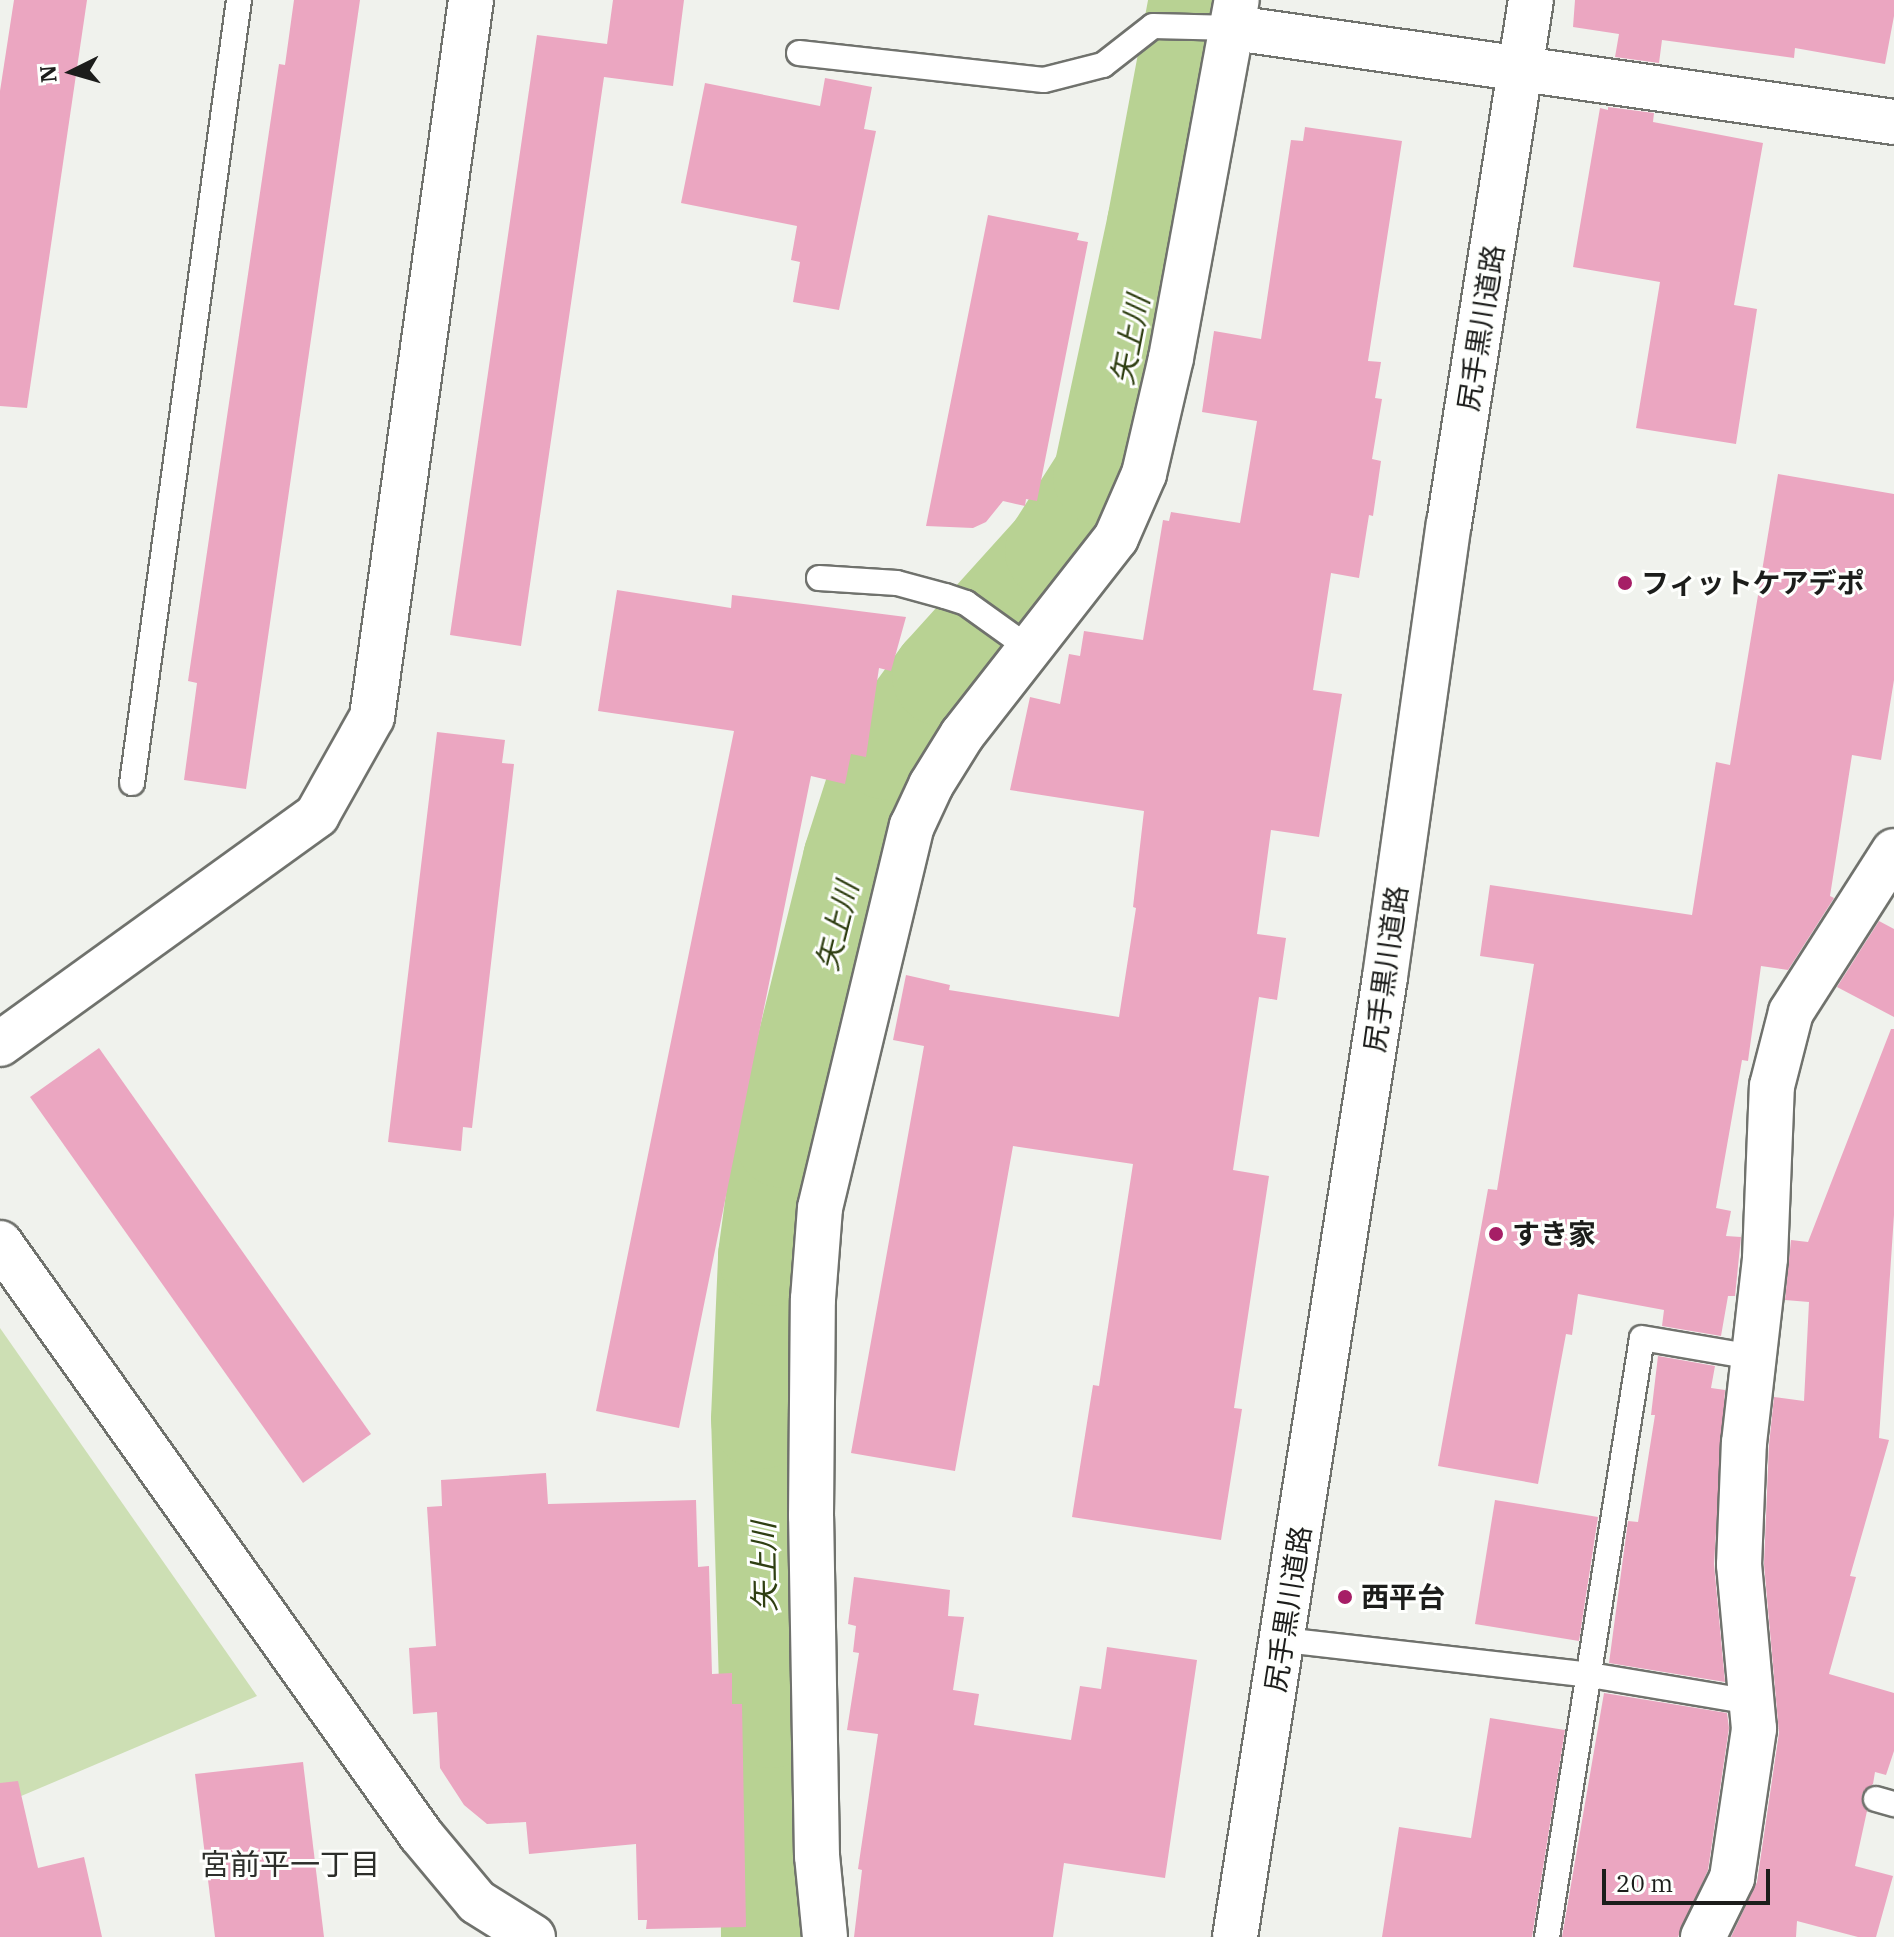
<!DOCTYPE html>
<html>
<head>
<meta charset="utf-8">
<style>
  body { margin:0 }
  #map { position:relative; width:1894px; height:1937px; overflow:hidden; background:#f0f2ed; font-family:"IBM Plex Serif","Noto Sans JP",serif }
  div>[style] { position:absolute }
  .green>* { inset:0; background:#cddfb4 }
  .river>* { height:100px; margin:-50px; padding:0 50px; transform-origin:50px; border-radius:50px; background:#b8d293 }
  .building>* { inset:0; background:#eba6c1 }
  .roads { filter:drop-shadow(2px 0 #70726d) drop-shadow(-2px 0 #70726d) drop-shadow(0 2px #70726d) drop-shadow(0 -2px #70726d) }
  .lane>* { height:24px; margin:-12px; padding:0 12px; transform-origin:12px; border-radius:12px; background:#fff }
  .street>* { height:44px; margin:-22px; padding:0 22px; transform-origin:22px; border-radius:22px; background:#fff }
  .secondary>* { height:44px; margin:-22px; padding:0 22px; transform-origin:22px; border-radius:22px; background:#fff }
  .primary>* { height:44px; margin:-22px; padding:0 22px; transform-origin:22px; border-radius:22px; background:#fff }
  .dots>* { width:22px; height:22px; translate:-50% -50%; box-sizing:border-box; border:4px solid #fefffd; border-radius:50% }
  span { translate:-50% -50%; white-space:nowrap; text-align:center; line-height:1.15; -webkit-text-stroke:6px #fefffd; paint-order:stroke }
  .street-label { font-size:28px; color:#1c1d1b }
  .poi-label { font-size:28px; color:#1c1d1b; font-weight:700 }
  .left { translate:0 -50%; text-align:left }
  .water-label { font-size:30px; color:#2f3f12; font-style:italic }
  .neighbourhood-label { font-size:30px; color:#2c2e2a }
  .north { position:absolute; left:32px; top:32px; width:80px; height:80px; -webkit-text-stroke:6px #fefffd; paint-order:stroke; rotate:265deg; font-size:22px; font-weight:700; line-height:32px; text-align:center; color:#1c1d1b }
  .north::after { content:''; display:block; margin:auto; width:28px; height:36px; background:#1c1d1b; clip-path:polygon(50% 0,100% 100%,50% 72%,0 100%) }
  .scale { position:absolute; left:1602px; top:1869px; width:168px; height:36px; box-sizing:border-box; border:4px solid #1c1d1b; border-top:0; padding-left:10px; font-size:24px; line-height:28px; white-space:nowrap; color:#1c1d1b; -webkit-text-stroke:6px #fefffd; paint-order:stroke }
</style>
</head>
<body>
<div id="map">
  <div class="green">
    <div style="clip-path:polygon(0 1328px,257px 1696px,0 1805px)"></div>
  </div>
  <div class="river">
    <div style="left:771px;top:1937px;width:219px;rotate:-90.3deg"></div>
    <div style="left:770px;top:1718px;width:299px;rotate:-91.7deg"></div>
    <div style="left:761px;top:1419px;width:163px;rotate:-87.5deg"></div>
    <div style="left:768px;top:1256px;width:119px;rotate:-82.3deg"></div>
    <div style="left:784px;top:1138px;width:287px;rotate:-76.1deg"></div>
    <div style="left:853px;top:859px;width:114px;rotate:-72.2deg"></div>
    <div style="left:888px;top:750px;width:92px;rotate:-53.9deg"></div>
    <div style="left:942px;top:676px;width:169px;rotate:-47.9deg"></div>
    <div style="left:1055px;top:551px;width:89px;rotate:-57.4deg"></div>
    <div style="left:1103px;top:476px;width:258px;rotate:-77.9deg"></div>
    <div style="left:1157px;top:224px;width:228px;rotate:-79.4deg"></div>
  </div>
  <div class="building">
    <div style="clip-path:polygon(14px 0,87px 0,27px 408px,0 406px,0 91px)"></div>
    <div style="clip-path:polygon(294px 0,360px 0,246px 789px,184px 780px,197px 683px,188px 681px,279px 64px,285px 65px)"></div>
    <div style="clip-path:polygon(613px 0,684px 0,673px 86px,604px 77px,521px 646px,450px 635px,537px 35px,607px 44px)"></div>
    <div style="clip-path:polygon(1575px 0,1894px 0,1894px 16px,1885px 64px,1795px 48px,1794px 58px,1662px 40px,1659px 63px,1615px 57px,1619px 34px,1573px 27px)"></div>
    <div style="clip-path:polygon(825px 78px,872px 87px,864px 129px,876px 131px,839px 310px,793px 302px,800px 262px,791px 260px,797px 226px,681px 203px,705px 83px,820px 106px)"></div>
    <div style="clip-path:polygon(1608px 107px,1654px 113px,1653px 122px,1763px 143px,1734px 305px,1757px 309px,1736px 444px,1636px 428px,1660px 282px,1573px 267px,1600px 108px,1608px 110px)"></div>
    <div style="clip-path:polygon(1305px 127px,1402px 141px,1368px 361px,1381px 362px,1375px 398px,1382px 399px,1372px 459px,1381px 461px,1373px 516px,1369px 515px,1359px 578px,1331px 573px,1313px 690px,1342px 694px,1319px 837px,1271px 830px,1257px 934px,1286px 938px,1277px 1000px,1259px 997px,1233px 1170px,1269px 1176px,1234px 1408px,1242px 1409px,1221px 1540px,1072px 1517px,1093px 1385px,1099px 1386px,1133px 1164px,1013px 1146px,955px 1471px,851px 1453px,924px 1046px,893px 1040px,906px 975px,950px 985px,949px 990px,1119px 1017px,1136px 908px,1133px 907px,1144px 811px,1010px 790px,1030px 697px,1060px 704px,1069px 654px,1080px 656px,1084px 631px,1143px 640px,1163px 520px,1169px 521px,1171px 512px,1240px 523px,1257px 421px,1202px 412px,1214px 331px,1261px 339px,1291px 140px,1303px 141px)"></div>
    <div style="clip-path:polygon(988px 215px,1079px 233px,1077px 240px,1088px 242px,1037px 501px,1026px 499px,1025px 506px,1003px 501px,986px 522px,973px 528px,926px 526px)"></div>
    <div style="clip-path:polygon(1778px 474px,1894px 494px,1894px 680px,1881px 760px,1852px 755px,1830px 896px,1834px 898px,1788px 970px,1761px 966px,1748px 1061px,1742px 1060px,1716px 1208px,1731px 1211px,1726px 1236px,1741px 1237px,1735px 1296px,1728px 1296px,1721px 1336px,1662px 1326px,1664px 1310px,1578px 1294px,1572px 1335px,1566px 1334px,1538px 1484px,1438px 1466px,1488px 1189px,1497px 1190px,1534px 964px,1480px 956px,1490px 885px,1692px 915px,1716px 762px,1730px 765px)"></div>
    <div style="clip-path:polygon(617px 590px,731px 608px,732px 595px,906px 617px,891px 671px,879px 668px,866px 757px,851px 754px,845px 784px,811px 776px,679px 1428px,596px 1411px,734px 731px,598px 711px)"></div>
    <div style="clip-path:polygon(437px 732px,505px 740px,502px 763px,514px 764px,472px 1128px,463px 1127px,461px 1151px,388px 1142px)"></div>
    <div style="clip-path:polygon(1879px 921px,1894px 929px,1894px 1017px,1837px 987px)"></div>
    <div style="clip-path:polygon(1891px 1029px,1894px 1029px,1894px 1215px,1879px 1438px,1889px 1440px,1850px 1576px,1856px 1577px,1829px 1674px,1894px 1693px,1894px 1751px,1886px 1775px,1875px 1772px,1873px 1784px,1862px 1794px,1862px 1803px,1867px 1811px,1855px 1866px,1893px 1876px,1876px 1937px,1858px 1937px,1797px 1921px,1796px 1937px,1731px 1937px,1757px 1882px,1779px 1733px,1764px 1564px,1769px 1445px,1774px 1397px,1804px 1401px,1809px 1302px,1785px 1300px,1791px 1240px,1808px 1242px)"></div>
    <div style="clip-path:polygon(99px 1048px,371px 1434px,303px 1483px,30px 1097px)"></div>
    <div style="clip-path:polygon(1658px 1356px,1715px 1366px,1711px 1388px,1725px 1390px,1714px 1564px,1725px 1682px,1609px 1663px,1628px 1521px,1638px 1522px,1655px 1415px,1651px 1415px)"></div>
    <div style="clip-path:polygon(546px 1473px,548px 1504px,696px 1500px,698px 1567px,709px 1566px,712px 1674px,732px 1673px,732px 1704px,742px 1704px,746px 1927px,646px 1929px,647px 1920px,638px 1920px,636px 1844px,529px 1854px,526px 1822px,487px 1824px,464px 1805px,440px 1768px,437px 1712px,413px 1714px,409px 1648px,436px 1646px,427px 1507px,442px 1506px,441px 1480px)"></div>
    <div style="clip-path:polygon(1495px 1500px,1598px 1517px,1579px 1641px,1475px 1624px)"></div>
    <div style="clip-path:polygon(854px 1577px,950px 1590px,948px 1616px,964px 1617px,953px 1690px,979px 1694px,974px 1725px,1071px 1740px,1080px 1686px,1101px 1689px,1107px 1647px,1197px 1660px,1165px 1878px,1064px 1863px,1053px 1937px,854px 1937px,862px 1870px,858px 1869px,878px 1734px,847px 1730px,859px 1653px,853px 1652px,856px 1626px,848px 1624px)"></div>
    <div style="clip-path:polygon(1604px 1693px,1727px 1713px,1729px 1728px,1708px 1870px,1678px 1937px,1562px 1937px)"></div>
    <div style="clip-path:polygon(1490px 1718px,1565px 1730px,1532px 1937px,1382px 1937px,1399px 1827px,1471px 1838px)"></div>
    <div style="clip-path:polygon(303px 1762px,324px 1937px,215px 1937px,195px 1774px)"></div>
    <div style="clip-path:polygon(18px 1781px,38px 1868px,84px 1857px,102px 1937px,0 1937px,0 1783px)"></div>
  </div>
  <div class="roads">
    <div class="lane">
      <div style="left:799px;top:53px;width:246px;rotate:6.3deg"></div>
      <div style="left:1044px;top:80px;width:61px;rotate:-14.3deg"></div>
      <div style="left:1103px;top:65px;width:63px;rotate:-38deg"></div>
      <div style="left:1153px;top:26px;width:81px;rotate:1.4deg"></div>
      <div style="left:819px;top:578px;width:78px;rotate:3.7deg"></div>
      <div style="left:897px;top:583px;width:50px;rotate:15.2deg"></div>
      <div style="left:945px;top:596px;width:22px;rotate:18deg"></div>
      <div style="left:966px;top:603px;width:79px;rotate:35.7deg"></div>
      <div style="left:132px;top:783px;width:790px;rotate:-82.22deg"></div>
      <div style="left:1284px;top:1640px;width:308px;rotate:6.5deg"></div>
      <div style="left:1590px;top:1675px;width:163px;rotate:9.5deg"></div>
      <div style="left:1876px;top:1799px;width:19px;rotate:16deg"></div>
      <div style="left:1547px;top:1937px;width:606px;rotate:-80.99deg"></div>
      <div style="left:1642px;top:1338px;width:113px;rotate:9.7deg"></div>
    </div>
    <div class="street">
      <div style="left:1234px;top:28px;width:667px;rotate:8.11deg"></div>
      <div style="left:0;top:1044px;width:391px;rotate:-35.8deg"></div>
      <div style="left:317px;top:815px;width:112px;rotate:-60.7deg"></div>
      <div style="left:372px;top:717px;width:724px;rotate:-82.14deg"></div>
      <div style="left:825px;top:1937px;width:81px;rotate:-95.6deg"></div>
      <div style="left:817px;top:1856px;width:340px;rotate:-91deg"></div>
      <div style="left:811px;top:1516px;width:217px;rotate:-89.5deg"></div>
      <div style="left:813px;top:1299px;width:91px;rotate:-85.6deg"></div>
      <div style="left:820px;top:1208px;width:393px;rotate:-76.5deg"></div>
      <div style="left:912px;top:826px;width:45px;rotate:-65.1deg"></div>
      <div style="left:931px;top:785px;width:59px;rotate:-58.2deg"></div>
      <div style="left:962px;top:735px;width:250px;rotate:-52deg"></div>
      <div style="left:1116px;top:538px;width:70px;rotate:-66.4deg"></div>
      <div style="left:1144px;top:474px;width:119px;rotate:-76.9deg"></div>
      <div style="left:1171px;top:358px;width:364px;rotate:-79.6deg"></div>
      <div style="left:1703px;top:1937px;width:66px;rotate:-63.8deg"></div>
      <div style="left:1732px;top:1878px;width:151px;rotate:-81.6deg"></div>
      <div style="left:1754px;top:1729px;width:165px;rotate:-95.2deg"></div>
      <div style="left:1739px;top:1565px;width:122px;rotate:-87.7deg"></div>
      <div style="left:1744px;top:1443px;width:186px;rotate:-83.5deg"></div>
      <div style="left:1765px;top:1258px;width:172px;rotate:-87.7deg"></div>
      <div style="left:1772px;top:1086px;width:76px;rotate:-75.6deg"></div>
      <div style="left:1791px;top:1012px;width:191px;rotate:-57.4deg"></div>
    </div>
    <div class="secondary">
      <div style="left:0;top:1243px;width:726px;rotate:54.58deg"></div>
      <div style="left:421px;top:1835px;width:87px;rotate:50.1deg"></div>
      <div style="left:477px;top:1902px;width:66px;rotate:32deg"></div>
    </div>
    <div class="primary">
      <div style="left:1235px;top:1937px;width:972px;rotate:-81.12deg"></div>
      <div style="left:1385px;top:977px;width:457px;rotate:-82deg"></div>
      <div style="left:1449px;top:524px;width:530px;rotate:-81.11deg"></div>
    </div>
  </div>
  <div class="dots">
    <div style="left:1625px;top:583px;background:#a61e66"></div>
    <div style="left:1496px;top:1234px;background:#a61e66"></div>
    <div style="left:1345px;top:1597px;background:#a61e66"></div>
  </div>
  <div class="street-label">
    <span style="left:1481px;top:328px;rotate:-81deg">尻手黒川道路</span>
    <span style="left:1386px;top:969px;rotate:-82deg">尻手黒川道路</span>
    <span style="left:1288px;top:1609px;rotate:-81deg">尻手黒川道路</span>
  </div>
  <div class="poi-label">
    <span class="left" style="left:1641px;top:583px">フィットケアデポ</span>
    <span class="left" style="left:1512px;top:1234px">すき家</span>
    <span class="left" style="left:1361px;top:1597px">西平台</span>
  </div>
  <div class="water-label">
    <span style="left:1130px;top:340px;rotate:-79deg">矢上川</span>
    <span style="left:837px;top:926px;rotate:-76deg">矢上川</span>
    <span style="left:764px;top:1567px;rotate:-91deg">矢上川</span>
  </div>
  <div class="neighbourhood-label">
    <span style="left:290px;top:1864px">宮前平一丁目</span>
  </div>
  <div class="north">N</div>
  <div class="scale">20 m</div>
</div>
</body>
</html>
